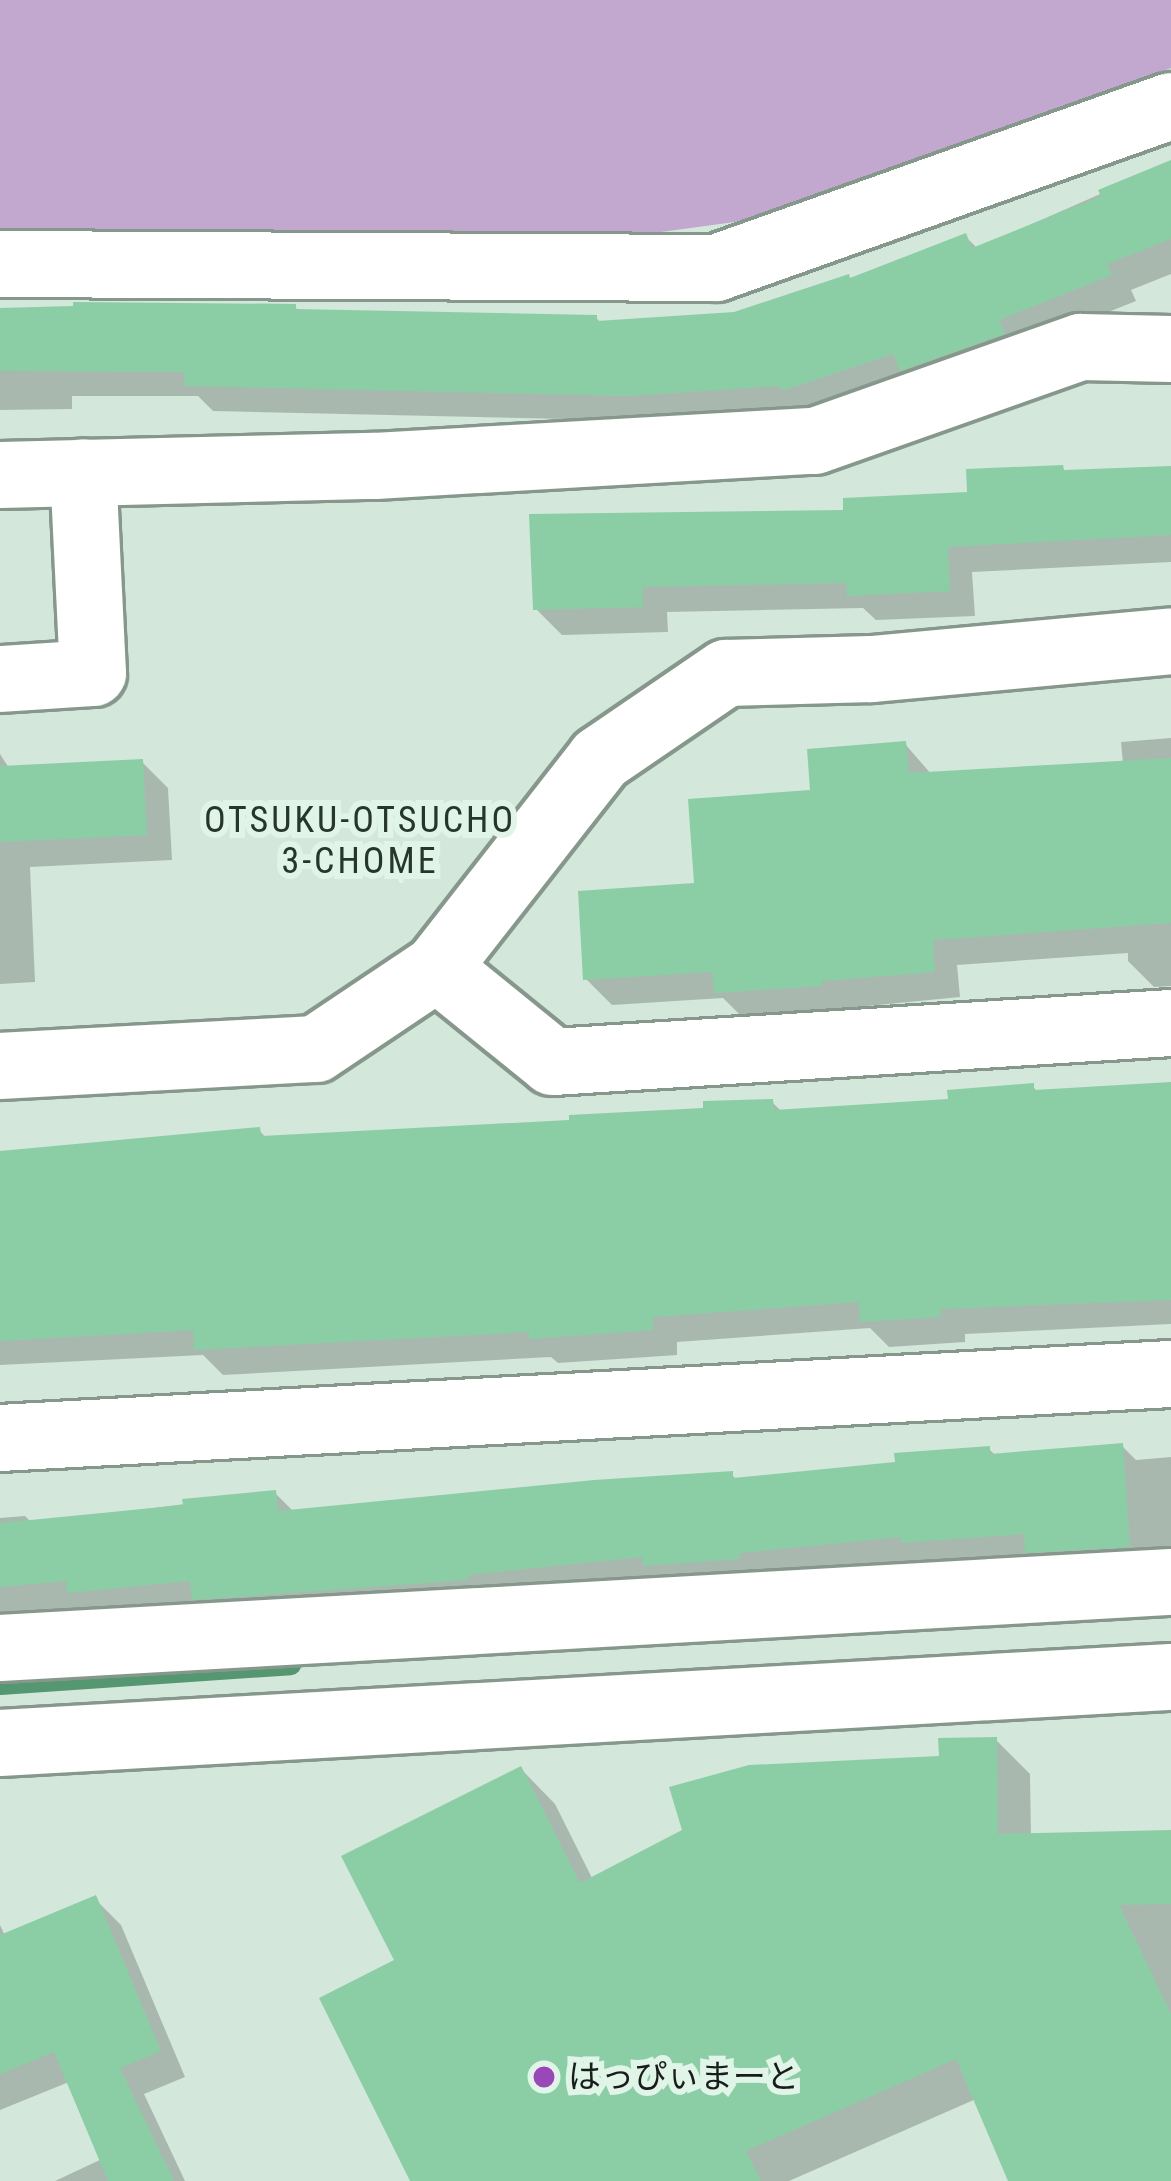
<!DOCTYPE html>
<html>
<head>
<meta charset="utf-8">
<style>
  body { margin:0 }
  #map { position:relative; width:1171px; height:2181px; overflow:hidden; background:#d4e7db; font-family:"Roboto Condensed","Noto Sans JP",sans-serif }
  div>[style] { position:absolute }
  .green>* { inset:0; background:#c2a8cf }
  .shadow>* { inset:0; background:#0003 }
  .stream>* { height:21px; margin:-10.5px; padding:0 10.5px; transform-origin:10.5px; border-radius:10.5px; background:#549770 }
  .building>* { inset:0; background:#8bcea5 }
  .roads { filter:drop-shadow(3px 0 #86978c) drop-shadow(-3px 0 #86978c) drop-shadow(0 3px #86978c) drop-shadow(0 -3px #86978c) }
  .minor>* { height:66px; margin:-33px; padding:0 33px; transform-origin:33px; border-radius:33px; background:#fff }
  .dots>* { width:33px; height:33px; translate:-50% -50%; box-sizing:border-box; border:6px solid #e1f4e8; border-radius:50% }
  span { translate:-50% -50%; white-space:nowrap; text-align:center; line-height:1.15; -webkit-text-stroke:12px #e1f4e8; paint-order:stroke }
  .poi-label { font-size:33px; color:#171e1a }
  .left { translate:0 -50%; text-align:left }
  .neighbourhood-label { font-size:36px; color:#27362c; letter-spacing:3px }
</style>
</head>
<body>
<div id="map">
  <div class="green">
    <div style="clip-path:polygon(0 0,1171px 0,1171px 68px,757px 219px,565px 245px,397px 230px,0 230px)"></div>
  </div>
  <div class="shadow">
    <div style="clip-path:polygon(1171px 163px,1171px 274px,1131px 290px,1136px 301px,1023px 346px,811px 416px,656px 421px,213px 411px,198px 396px,72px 396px,72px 409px,0 410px,0 311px,295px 307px,300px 312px,596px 318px,602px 324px,734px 315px,851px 280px,965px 236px,977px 248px)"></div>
    <div style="clip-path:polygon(1171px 469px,1171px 562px,972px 572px,975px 616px,876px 620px,863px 608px,667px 612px,668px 632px,562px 635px,536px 609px,846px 513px)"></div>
    <div style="clip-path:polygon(1171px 738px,1171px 986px,1154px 987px,1128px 961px,1128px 953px,957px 965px,960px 997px,743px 1018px,723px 998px,612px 1005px,586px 979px,813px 792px,905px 744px,932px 775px,1123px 764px,1121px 742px)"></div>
    <div style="clip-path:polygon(0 754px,9px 768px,142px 762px,168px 788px,172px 860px,30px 867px,35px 982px,0 984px)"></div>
    <div style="clip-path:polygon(1032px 1086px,1039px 1093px,1171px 1086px,1171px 1324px,965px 1334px,965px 1342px,889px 1347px,870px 1328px,677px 1342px,677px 1355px,558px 1363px,551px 1357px,223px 1375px,203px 1355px,0 1365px,0 1153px,259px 1130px,267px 1139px,572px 1123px,772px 1102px,782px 1112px,951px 1102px)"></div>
    <div style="clip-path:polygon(1122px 1446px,1136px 1460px,1171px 1457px,1171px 1553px,930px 1568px,924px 1562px,764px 1579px,96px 1618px,85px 1607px,0 1615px,0 1518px,25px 1516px,32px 1523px,275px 1493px,295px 1513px,731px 1474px,738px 1481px,898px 1465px,989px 1449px,996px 1456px)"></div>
    <div style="clip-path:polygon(996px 1740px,1030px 1774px,1031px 1836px,1171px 1833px,1171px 2181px,1011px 2181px,976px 2099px,789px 2181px,413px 2181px,398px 1961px,521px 1769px,555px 1804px,593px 1880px)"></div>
    <div style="clip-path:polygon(95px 1899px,121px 1925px,185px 2077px,144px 2094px,185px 2181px,55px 2181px,102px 2159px,69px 2082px,0 2110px,0 1925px,5px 1936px)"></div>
  </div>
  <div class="stream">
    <div style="left:0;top:1684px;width:291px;rotate:-3.9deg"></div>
  </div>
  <div class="building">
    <div style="clip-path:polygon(1171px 160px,1171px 239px,1107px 264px,1112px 275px,999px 320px,1005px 334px,900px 371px,893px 354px,782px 391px,780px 386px,629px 396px,184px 386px,184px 372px,0 371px,0 308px,73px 306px,73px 302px,296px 304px,296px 309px,597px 315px,597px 321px,734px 312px,849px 274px,850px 278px,966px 233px,972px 248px,1101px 196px,1098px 190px)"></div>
    <div style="clip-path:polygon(1063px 465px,1064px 470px,1171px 466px,1171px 535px,948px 547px,950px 591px,847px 596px,846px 583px,643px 587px,643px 607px,533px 610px,529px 514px,843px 510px,843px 498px,967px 492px,966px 469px)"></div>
    <div style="clip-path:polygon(906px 741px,909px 773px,1171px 758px,1171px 923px,933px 940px,935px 972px,822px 981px,822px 986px,714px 993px,712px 972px,583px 980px,578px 891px,694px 883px,688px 799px,810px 790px,807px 749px)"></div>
    <div style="clip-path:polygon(143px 759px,147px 835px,0 842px,0 766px)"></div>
    <div style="clip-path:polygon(1171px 1082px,1171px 1300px,940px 1309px,941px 1317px,860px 1322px,859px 1302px,653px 1317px,653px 1330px,529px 1339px,529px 1332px,194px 1350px,193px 1330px,0 1341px,0 1151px,260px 1127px,261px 1136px,569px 1120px,569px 1115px,703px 1108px,703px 1101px,773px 1099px,774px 1110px,948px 1099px,947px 1090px,1034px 1083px,1034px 1090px)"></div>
    <div style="clip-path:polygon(1123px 1443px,1130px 1547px,1025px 1553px,1024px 1534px,901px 1543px,901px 1537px,739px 1553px,740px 1559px,643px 1566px,642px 1557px,468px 1575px,469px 1580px,192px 1600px,190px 1581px,67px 1593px,66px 1581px,0 1587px,0 1523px,183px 1505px,182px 1499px,276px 1490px,278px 1511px,594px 1480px,733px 1471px,733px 1478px,895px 1462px,894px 1453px,990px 1446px,990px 1454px)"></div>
    <div style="clip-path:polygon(997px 1737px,998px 1834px,1171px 1830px,1171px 1904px,1119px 1905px,1171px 2014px,1171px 2181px,1008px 2181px,956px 2059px,746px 2151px,761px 2181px,410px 2181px,319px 1998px,394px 1960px,341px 1856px,521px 1766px,580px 1883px,682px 1830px,669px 1787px,749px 1765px,939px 1756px,938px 1738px)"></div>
    <div style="clip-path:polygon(96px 1895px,161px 2051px,120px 2068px,174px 2181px,108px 2181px,54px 2052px,0 2074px,0 1935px)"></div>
  </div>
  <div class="roads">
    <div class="minor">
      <div style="left:0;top:264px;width:716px;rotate:0.32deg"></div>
      <div style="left:716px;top:268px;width:483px;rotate:-19.6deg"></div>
      <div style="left:0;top:475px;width:375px;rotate:-1.4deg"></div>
      <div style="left:375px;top:466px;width:441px;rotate:-3.3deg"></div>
      <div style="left:815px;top:441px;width:282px;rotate:-19.5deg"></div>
      <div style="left:1081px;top:347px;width:90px;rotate:1.3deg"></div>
      <div style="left:0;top:679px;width:93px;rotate:-3.7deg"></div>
      <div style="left:93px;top:673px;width:201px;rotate:-92.8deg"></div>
      <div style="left:437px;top:968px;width:149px;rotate:39deg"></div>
      <div style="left:553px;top:1062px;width:619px;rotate:-3.61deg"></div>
      <div style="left:0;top:1066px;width:316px;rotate:-3.1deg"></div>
      <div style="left:316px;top:1049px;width:146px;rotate:-33.8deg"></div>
      <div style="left:437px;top:968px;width:265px;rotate:-52deg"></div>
      <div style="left:600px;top:759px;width:153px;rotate:-34.3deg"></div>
      <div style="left:726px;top:673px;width:146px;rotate:-1.6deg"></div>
      <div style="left:872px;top:669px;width:300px;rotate:-5.3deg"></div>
      <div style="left:0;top:1438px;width:1173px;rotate:-3.13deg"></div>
      <div style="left:0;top:1648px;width:1173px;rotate:-3.23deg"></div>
      <div style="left:0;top:1743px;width:1173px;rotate:-3.23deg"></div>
    </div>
  </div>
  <div class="dots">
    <div style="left:544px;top:2077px;background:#9848b9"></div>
  </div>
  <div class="poi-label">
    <span class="left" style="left:568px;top:2077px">はっぴぃまーと</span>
  </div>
  <div class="neighbourhood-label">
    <span style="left:360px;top:841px">OTSUKU-OTSUCHO<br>3-CHOME</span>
  </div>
</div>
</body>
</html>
